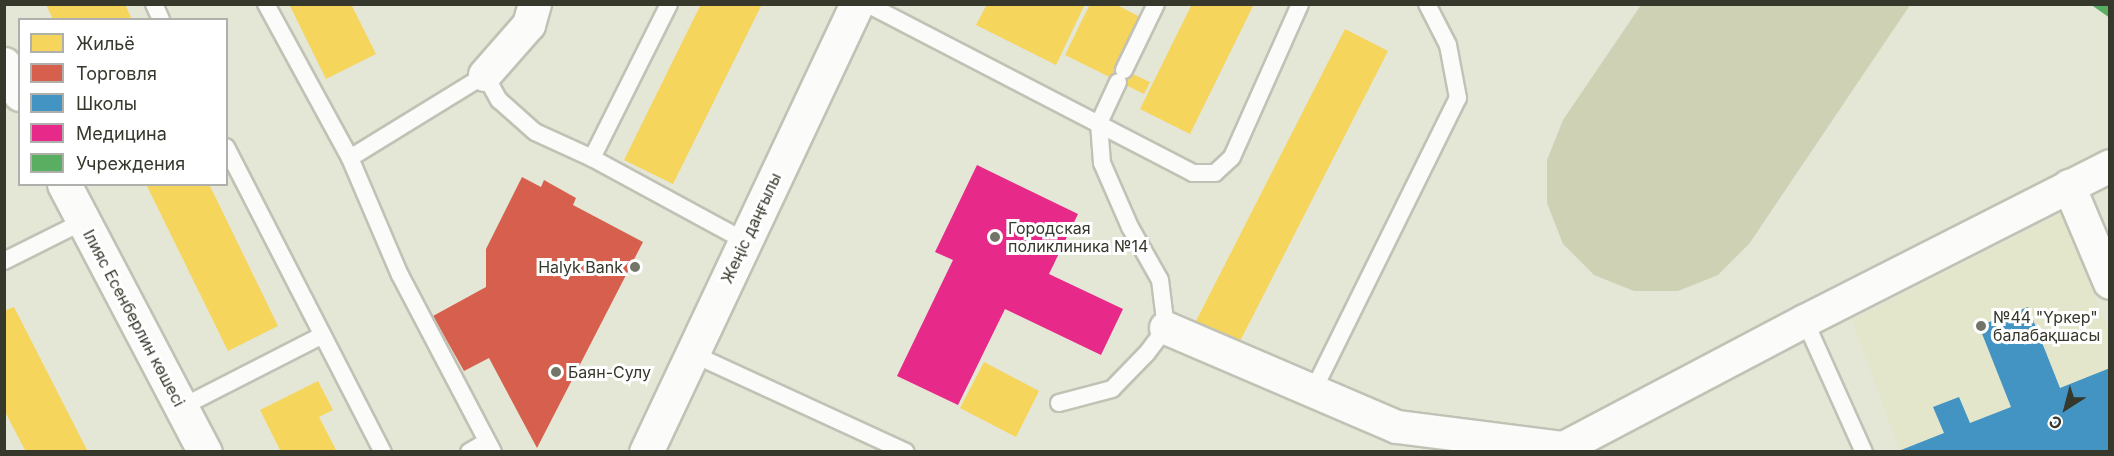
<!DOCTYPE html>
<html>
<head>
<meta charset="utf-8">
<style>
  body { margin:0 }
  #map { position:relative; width:2114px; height:456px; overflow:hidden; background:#e4e6d6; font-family:Inter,sans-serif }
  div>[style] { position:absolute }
  .built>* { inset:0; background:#e3e6ca }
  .green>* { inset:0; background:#ced1b3 }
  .homes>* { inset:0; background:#f6d55c }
  .shops>* { inset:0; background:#d6604d }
  .schools>* { inset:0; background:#4393c3 }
  .health>* { inset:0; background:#e7298a }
  .public>* { inset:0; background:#5aae61 }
  .roads { filter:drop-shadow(2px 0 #c1c2b5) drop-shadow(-2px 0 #c1c2b5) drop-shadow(0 2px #c1c2b5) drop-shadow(0 -2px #c1c2b5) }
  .lane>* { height:16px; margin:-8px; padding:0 8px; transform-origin:8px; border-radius:8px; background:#fbfbf9 }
  .street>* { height:32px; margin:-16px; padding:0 16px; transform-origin:16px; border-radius:16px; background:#fbfbf9 }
  .secondary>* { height:33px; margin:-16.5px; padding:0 16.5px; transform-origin:16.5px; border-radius:16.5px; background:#fbfbf9 }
  .dots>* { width:16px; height:16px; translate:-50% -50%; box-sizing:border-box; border:3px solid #fff; border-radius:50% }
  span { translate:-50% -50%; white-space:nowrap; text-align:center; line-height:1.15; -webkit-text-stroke:6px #fff; paint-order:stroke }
  .street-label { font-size:16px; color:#36382c }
  .poi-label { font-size:16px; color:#36382c }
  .left { translate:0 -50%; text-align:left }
  .right { translate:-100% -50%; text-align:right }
  .frame { position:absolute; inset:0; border:6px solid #36382c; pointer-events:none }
  .legend { position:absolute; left:18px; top:18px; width:210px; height:168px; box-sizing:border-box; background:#fff; border:2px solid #afafab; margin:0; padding:8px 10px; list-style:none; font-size:18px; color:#36382c }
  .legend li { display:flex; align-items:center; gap:12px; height:30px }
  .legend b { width:30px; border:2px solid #afafab }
  .north { position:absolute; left:2036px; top:378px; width:60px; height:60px; -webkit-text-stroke:4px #fff; paint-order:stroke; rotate:216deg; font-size:16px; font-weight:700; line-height:24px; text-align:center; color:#36382c }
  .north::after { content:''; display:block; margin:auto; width:21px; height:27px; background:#36382c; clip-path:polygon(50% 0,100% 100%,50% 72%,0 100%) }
</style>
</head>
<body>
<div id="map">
  <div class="built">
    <div style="clip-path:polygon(2062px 213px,2109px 333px,2109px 451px,1900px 451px,1852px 320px)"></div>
  </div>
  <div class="green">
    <div style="clip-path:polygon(1641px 5px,1910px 5px,1749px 244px,1718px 275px,1678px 291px,1634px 291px,1594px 275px,1563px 244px,1547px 203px,1547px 160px,1563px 120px)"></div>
  </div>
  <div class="homes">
    <div style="clip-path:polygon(46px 4px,125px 4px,132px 20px,53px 20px)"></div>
    <div style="clip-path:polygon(289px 4px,351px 4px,376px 54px,326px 79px)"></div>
    <div style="clip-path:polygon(701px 4px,762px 4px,673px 184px,624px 160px)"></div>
    <div style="clip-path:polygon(987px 4px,1085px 4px,1056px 65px,976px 25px)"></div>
    <div style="clip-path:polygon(1090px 4px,1115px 4px,1144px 19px,1120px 68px,1150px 82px,1144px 94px,1065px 55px)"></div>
    <div style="clip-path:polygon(1192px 4px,1254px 4px,1190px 134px,1140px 109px)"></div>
    <div style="clip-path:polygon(1345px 29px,1388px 51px,1237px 347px,1194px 325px)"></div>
    <div style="clip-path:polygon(146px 184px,209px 184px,278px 326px,228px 351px)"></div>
    <div style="clip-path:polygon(14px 307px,88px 452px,26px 452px,4px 410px,4px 311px)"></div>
    <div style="clip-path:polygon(984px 362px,1039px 391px,1016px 437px,960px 408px)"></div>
    <div style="clip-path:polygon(318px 381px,333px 410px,319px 417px,337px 452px,281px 452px,260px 410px)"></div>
  </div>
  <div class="shops">
    <div style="clip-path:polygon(522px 177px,541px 187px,544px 180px,576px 198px,573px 205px,643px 242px,537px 448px,489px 358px,464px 371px,433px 316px,486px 287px,486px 249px)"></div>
  </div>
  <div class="schools">
    <div style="clip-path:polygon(2028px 307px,2060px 388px,2110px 368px,2110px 452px,1896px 452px,1944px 433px,1933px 407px,1959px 397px,1970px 423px,2011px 407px,1979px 326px)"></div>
  </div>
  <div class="health">
    <div style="clip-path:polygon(977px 165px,1078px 214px,1049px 274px,1123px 309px,1101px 355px,1005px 309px,958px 405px,897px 376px,953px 260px,935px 252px)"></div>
  </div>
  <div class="public">
    <div style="clip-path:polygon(2090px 4px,2110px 4px,2110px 18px)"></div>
  </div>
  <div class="roads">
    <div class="lane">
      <div style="left:154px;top:4px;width:17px;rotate:66deg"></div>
      <div style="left:266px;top:4px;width:175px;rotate:61.4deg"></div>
      <div style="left:350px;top:158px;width:158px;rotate:-31.6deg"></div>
      <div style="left:485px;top:75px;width:29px;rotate:61deg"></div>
      <div style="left:499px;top:100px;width:48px;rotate:41.6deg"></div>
      <div style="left:535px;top:132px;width:63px;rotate:24.5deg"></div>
      <div style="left:592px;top:158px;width:174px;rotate:28.5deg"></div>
      <div style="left:867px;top:4px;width:367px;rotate:27.4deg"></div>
      <div style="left:1193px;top:173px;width:22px"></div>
      <div style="left:1215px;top:173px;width:23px;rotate:-43deg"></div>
      <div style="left:1232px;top:157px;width:167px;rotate:-66deg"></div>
      <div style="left:1124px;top:70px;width:73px;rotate:-64.1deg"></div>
      <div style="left:226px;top:147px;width:343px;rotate:62.8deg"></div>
      <div style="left:350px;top:158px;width:127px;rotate:66.9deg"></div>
      <div style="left:400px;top:275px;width:200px;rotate:62.3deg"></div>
      <div style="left:592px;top:158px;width:172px;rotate:-63.4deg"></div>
      <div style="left:4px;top:261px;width:87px;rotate:-26.6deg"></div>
      <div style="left:1805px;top:321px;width:144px;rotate:65.8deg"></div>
      <div style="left:693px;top:354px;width:234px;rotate:24.7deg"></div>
      <div style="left:1313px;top:391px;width:327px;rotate:-63.7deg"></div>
      <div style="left:1458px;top:98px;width:54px;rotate:-100.7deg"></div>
      <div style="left:1448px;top:45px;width:46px;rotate:-117.1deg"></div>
      <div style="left:1059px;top:403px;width:55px;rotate:-14.8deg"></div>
      <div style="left:1112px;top:389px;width:50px;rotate:-45.8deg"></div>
      <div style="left:1147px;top:353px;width:31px;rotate:-53deg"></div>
      <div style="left:1166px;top:328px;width:48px;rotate:-97.1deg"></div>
      <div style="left:1160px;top:280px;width:61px;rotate:-119.5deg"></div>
      <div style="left:1130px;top:227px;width:70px;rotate:-113.6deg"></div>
      <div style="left:1102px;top:163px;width:40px;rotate:-94.3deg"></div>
      <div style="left:1099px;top:123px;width:45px;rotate:-65.1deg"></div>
      <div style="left:182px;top:407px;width:158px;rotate:-27.1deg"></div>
      <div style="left:469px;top:452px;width:20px;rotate:-30deg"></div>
    </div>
    <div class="street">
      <div style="left:485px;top:75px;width:67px;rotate:-48.7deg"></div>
      <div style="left:529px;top:25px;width:22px;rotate:-74deg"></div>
      <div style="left:2069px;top:186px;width:105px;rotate:67.1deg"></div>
      <div style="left:1166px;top:328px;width:251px;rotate:23.2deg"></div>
      <div style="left:1397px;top:427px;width:168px;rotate:7.2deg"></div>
      <div style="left:1564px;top:448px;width:272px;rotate:-27.8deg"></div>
      <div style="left:1805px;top:321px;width:342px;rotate:-26.9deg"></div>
    </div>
    <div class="secondary">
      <div style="left:4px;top:64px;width:34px;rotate:62deg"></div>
      <div style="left:64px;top:184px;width:303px;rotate:62.3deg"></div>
      <div style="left:646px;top:452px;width:495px;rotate:-64.8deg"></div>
    </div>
  </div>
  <div class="dots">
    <div style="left:995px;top:237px;background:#737568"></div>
    <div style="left:635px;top:267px;background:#737568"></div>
    <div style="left:1981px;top:326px;background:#737568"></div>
    <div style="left:556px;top:372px;background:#737568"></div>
  </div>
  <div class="street-label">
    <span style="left:751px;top:228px;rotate:-65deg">Жеңіс даңғылы</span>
    <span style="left:134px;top:318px;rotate:62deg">Ілияс Есенберлин көшесі</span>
  </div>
  <div class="poi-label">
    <span class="left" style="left:1008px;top:237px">Городская<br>поликлиника №14</span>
    <span class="right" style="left:623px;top:267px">Halyk Bank</span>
    <span class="left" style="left:1993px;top:326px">№44 "Үркер"<br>балабақшасы</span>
    <span class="left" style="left:568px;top:372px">Баян-Сулу</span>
  </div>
  <div class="frame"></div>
  <ul class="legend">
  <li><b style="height:16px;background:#f6d55c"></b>Жильё</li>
  <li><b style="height:16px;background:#d6604d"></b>Торговля</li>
  <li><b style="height:16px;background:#4393c3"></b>Школы</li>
  <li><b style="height:16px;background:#e7298a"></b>Медицина</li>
  <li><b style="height:16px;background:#5aae61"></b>Учреждения</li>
  </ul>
  <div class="north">С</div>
</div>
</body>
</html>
